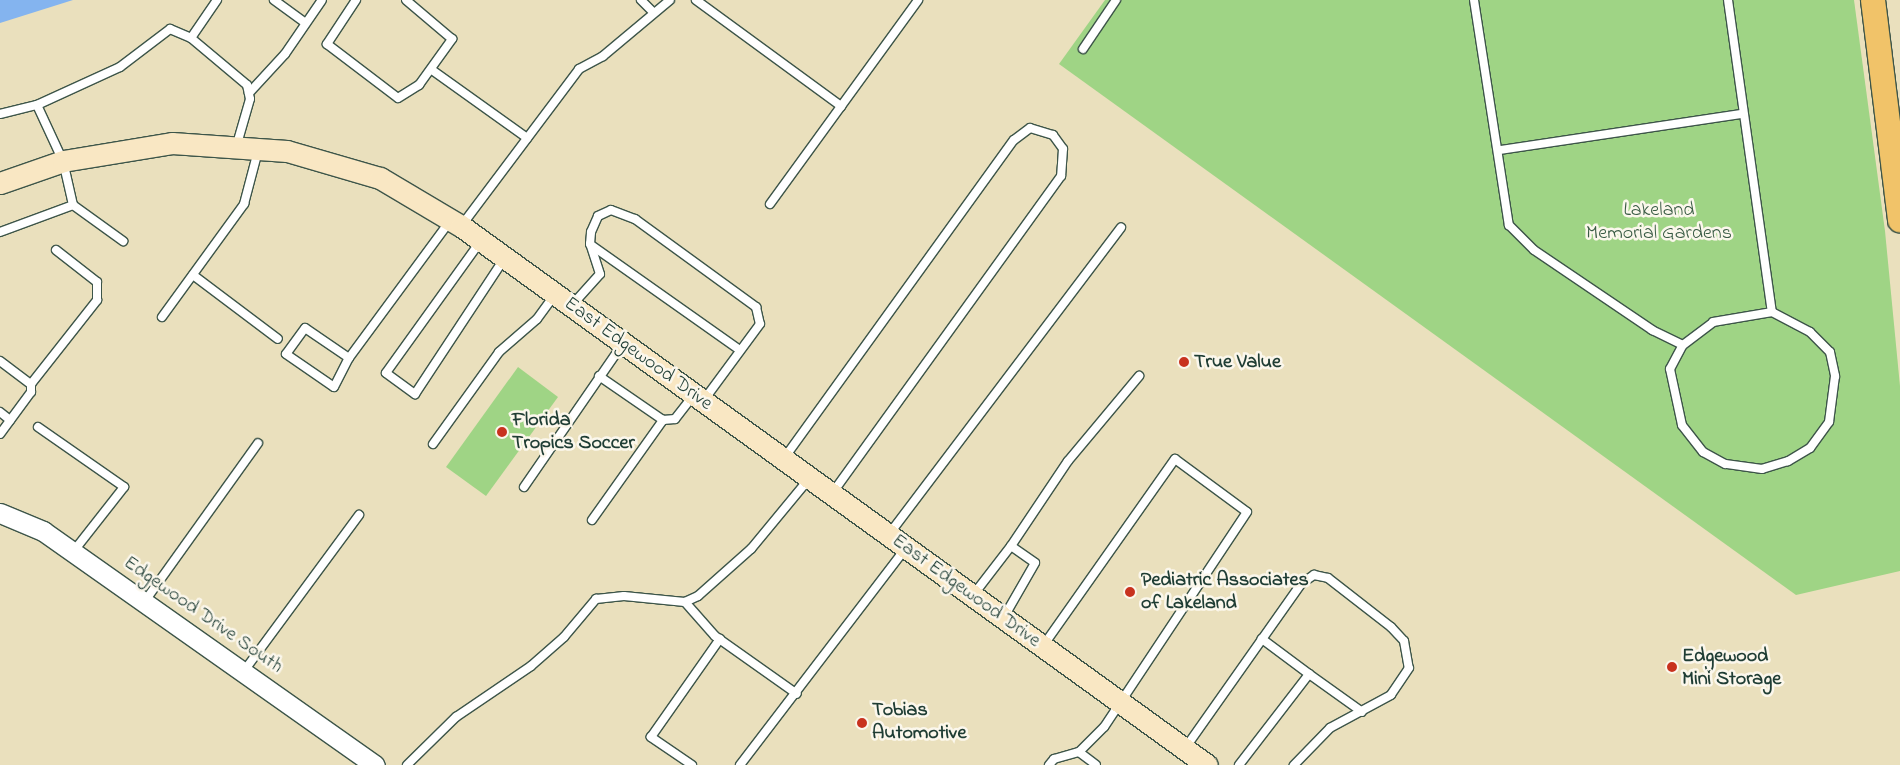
<!DOCTYPE html>
<html>
<head>
<meta charset="utf-8">
<style>
  body { margin:0 }
  #map { position:relative; width:1900px; height:765px; overflow:hidden; background:#eae0bd; font-family:"Indie Flower",sans-serif }
  div>[style] { position:absolute }
  .green>* { inset:0; background:#9fd485 }
  .water>* { inset:0; background:#84b4ef }
  .roads { filter:drop-shadow(1px 0 #3d5549) drop-shadow(-1px 0 #3d5549) drop-shadow(0 1px #3d5549) drop-shadow(0 -1px #3d5549) }
  .service>* { height:8px; margin:-4px; padding:0 4px; transform-origin:4px; border-radius:4px; background:#fff }
  .tertiary>* { height:19px; margin:-9.5px; padding:0 9.5px; transform-origin:9.5px; border-radius:9.5px; background:#fff }
  .secondary>* { height:21px; margin:-10.5px; padding:0 10.5px; transform-origin:10.5px; border-radius:10.5px; background:#f9e7c3 }
  .primary>* { height:24px; margin:-12px; padding:0 12px; transform-origin:12px; border-radius:12px; background:#f1c369 }
  .dots>* { width:14px; height:14px; translate:-50% -50%; box-sizing:border-box; border:2px solid #fbf7ec; border-radius:50% }
  span { translate:-50% -50%; white-space:nowrap; text-align:center; line-height:1.15; -webkit-text-stroke:5px #fbf7ec; paint-order:stroke }
  .park-label { font-size:20px; color:#395b44 }
  .street-label { font-size:20px; color:#1f3d34 }
  .poi-label { font-size:20px; color:#1f3d34; font-weight:700 }
  .left { translate:0 -50%; text-align:left }
</style>
</head>
<body>
<div id="map">
  <div class="green">
    <div style="clip-path:polygon(1105px 0,1854px 0,1885px 231px,1900px 386px,1900px 571px,1796px 595px,1059px 64px)"></div>
    <div style="clip-path:polygon(518px 367px,558px 397px,486px 496px,446px 467px)"></div>
  </div>
  <div class="water">
    <div style="clip-path:polygon(0 0,73px 0,0 23px)"></div>
  </div>
  <div class="roads">
    <div class="service">
      <div style="left:274px;top:0;width:39px;rotate:36deg"></div>
      <div style="left:356px;top:0;width:53px;rotate:123.4deg"></div>
      <div style="left:327px;top:44px;width:89px;rotate:37.3deg"></div>
      <div style="left:398px;top:98px;width:25px;rotate:-32deg"></div>
      <div style="left:419px;top:85px;width:57px;rotate:-54.3deg"></div>
      <div style="left:452px;top:39px;width:60px;rotate:-139.7deg"></div>
      <div style="left:641px;top:0;width:17px;rotate:45deg"></div>
      <div style="left:696px;top:0;width:180px;rotate:36.2deg"></div>
      <div style="left:1474px;top:0;width:228px;rotate:81.2deg"></div>
      <div style="left:1509px;top:225px;width:35px;rotate:45deg"></div>
      <div style="left:1534px;top:250px;width:143px;rotate:34.1deg"></div>
      <div style="left:1652px;top:330px;width:34px;rotate:26deg"></div>
      <div style="left:1728px;top:0;width:315px;rotate:82deg"></div>
      <div style="left:191px;top:38px;width:46px;rotate:-55.6deg"></div>
      <div style="left:1083px;top:49px;width:59px;rotate:-56deg"></div>
      <div style="left:432px;top:70px;width:117px;rotate:35.6deg"></div>
      <div style="left:249px;top:93px;width:53px;rotate:-47.3deg"></div>
      <div style="left:285px;top:54px;width:65px;rotate:-55.6deg"></div>
      <div style="left:37px;top:105px;width:62px;rotate:65.1deg"></div>
      <div style="left:63px;top:161px;width:45px;rotate:77.2deg"></div>
      <div style="left:0;top:114px;width:38px;rotate:-14deg"></div>
      <div style="left:37px;top:105px;width:91px;rotate:-24.6deg"></div>
      <div style="left:120px;top:67px;width:63px;rotate:-37.2deg"></div>
      <div style="left:170px;top:29px;width:23px;rotate:23deg"></div>
      <div style="left:191px;top:38px;width:73px;rotate:40deg"></div>
      <div style="left:247px;top:85px;width:14px;rotate:78deg"></div>
      <div style="left:250px;top:99px;width:47px;rotate:106.1deg"></div>
      <div style="left:1500px;top:150px;width:243px;rotate:-8.5deg"></div>
      <div style="left:770px;top:204px;width:252px;rotate:-54deg"></div>
      <div style="left:462px;top:225px;width:195px;rotate:-53.1deg"></div>
      <div style="left:579px;top:69px;width:27px;rotate:-28deg"></div>
      <div style="left:603px;top:56px;width:87px;rotate:-39.9deg"></div>
      <div style="left:0;top:232px;width:78px;rotate:-20.3deg"></div>
      <div style="left:73px;top:205px;width:62px;rotate:35.8deg"></div>
      <div style="left:480px;top:242px;width:161px;rotate:125.7deg"></div>
      <div style="left:386px;top:373px;width:36px;rotate:36deg"></div>
      <div style="left:415px;top:394px;width:162px;rotate:-56.6deg"></div>
      <div style="left:591px;top:245px;width:182px;rotate:35.2deg"></div>
      <div style="left:193px;top:275px;width:106px;rotate:37deg"></div>
      <div style="left:573px;top:304px;width:40px;rotate:-48deg"></div>
      <div style="left:600px;top:274px;width:32px;rotate:-108deg"></div>
      <div style="left:590px;top:244px;width:12px;rotate:-85deg"></div>
      <div style="left:591px;top:232px;width:17px;rotate:-66deg"></div>
      <div style="left:598px;top:216px;width:14px;rotate:-25deg"></div>
      <div style="left:611px;top:210px;width:26px;rotate:21deg"></div>
      <div style="left:635px;top:219px;width:150px;rotate:36deg"></div>
      <div style="left:756px;top:307px;width:17px;rotate:77deg"></div>
      <div style="left:760px;top:324px;width:94px;rotate:126.4deg"></div>
      <div style="left:1772px;top:312px;width:43px;rotate:27.8deg"></div>
      <div style="left:1810px;top:332px;width:28px;rotate:45deg"></div>
      <div style="left:1830px;top:352px;width:25px;rotate:78deg"></div>
      <div style="left:1835px;top:376px;width:46px;rotate:97.4deg"></div>
      <div style="left:1829px;top:422px;width:32px;rotate:126deg"></div>
      <div style="left:1810px;top:448px;width:26px;rotate:149deg"></div>
      <div style="left:1788px;top:461px;width:27px;rotate:163deg"></div>
      <div style="left:1762px;top:469px;width:37px;rotate:-172deg"></div>
      <div style="left:1725px;top:464px;width:25px;rotate:-151deg"></div>
      <div style="left:1703px;top:452px;width:34px;rotate:-128deg"></div>
      <div style="left:1682px;top:425px;width:57px;rotate:-102.1deg"></div>
      <div style="left:1670px;top:369px;width:27px;rotate:-62deg"></div>
      <div style="left:1683px;top:345px;width:38px;rotate:-37deg"></div>
      <div style="left:1713px;top:322px;width:60px;rotate:-9.6deg"></div>
      <div style="left:162px;top:317px;width:140px;rotate:-54deg"></div>
      <div style="left:244px;top:204px;width:55px;rotate:-75.2deg"></div>
      <div style="left:349px;top:358px;width:53px;rotate:-145.7deg"></div>
      <div style="left:305px;top:328px;width:32px;rotate:126deg"></div>
      <div style="left:286px;top:354px;width:58px;rotate:34.5deg"></div>
      <div style="left:334px;top:387px;width:33px;rotate:-63deg"></div>
      <div style="left:349px;top:358px;width:170px;rotate:-53.6deg"></div>
      <div style="left:0;top:361px;width:39px;rotate:37deg"></div>
      <div style="left:31px;top:384px;width:8px;rotate:90deg"></div>
      <div style="left:31px;top:392px;width:52px;rotate:126.4deg"></div>
      <div style="left:599px;top:376px;width:78px;rotate:34.5deg"></div>
      <div style="left:663px;top:420px;width:12px;rotate:-5deg"></div>
      <div style="left:675px;top:419px;width:29px;rotate:-52deg"></div>
      <div style="left:31px;top:384px;width:107px;rotate:-51.8deg"></div>
      <div style="left:97px;top:300px;width:18px;rotate:-90deg"></div>
      <div style="left:97px;top:282px;width:52px;rotate:-142deg"></div>
      <div style="left:0;top:412px;width:13px;rotate:39deg"></div>
      <div style="left:38px;top:427px;width:105px;rotate:34.9deg"></div>
      <div style="left:124px;top:487px;width:83px;rotate:128.1deg"></div>
      <div style="left:433px;top:444px;width:113px;rotate:-54.3deg"></div>
      <div style="left:499px;top:352px;width:50px;rotate:-41deg"></div>
      <div style="left:537px;top:319px;width:29px;rotate:-54deg"></div>
      <div style="left:785px;top:457px;width:391px;rotate:-54.2deg"></div>
      <div style="left:1014px;top:140px;width:20px;rotate:-37deg"></div>
      <div style="left:1030px;top:128px;width:24px;rotate:17deg"></div>
      <div style="left:1053px;top:135px;width:17px;rotate:54deg"></div>
      <div style="left:1063px;top:149px;width:27px;rotate:94deg"></div>
      <div style="left:1061px;top:176px;width:390px;rotate:125.8deg"></div>
      <div style="left:524px;top:487px;width:173px;rotate:-55.4deg"></div>
      <div style="left:592px;top:520px;width:123px;rotate:-54.6deg"></div>
      <div style="left:890px;top:533px;width:383px;rotate:-52.9deg"></div>
      <div style="left:1011px;top:546px;width:102px;rotate:-56.2deg"></div>
      <div style="left:1068px;top:461px;width:111px;rotate:-50.1deg"></div>
      <div style="left:974px;top:594px;width:61px;rotate:-52.4deg"></div>
      <div style="left:1011px;top:546px;width:29px;rotate:35deg"></div>
      <div style="left:1035px;top:563px;width:62px;rotate:119.9deg"></div>
      <div style="left:145px;top:601px;width:194px;rotate:-54.4deg"></div>
      <div style="left:685px;top:602px;width:45px;rotate:48.6deg"></div>
      <div style="left:715px;top:636px;width:100px;rotate:35.3deg"></div>
      <div style="left:1043px;top:646px;width:229px;rotate:-54.8deg"></div>
      <div style="left:1175px;top:459px;width:89px;rotate:36.4deg"></div>
      <div style="left:1247px;top:512px;width:258px;rotate:123.6deg"></div>
      <div style="left:1104px;top:727px;width:35px;rotate:135deg"></div>
      <div style="left:1079px;top:752px;width:21px;rotate:37deg"></div>
      <div style="left:244px;top:671px;width:194px;rotate:-53.6deg"></div>
      <div style="left:1309px;top:674px;width:65px;rotate:35.6deg"></div>
      <div style="left:1186px;top:747px;width:199px;rotate:-54.8deg"></div>
      <div style="left:1301px;top:584px;width:16px;rotate:-35deg"></div>
      <div style="left:1314px;top:575px;width:14px;rotate:12deg"></div>
      <div style="left:1328px;top:578px;width:80px;rotate:37.9deg"></div>
      <div style="left:1391px;top:627px;width:19px;rotate:47deg"></div>
      <div style="left:1404px;top:641px;width:27px;rotate:80deg"></div>
      <div style="left:1409px;top:668px;width:32px;rotate:124deg"></div>
      <div style="left:1391px;top:695px;width:69px;rotate:151.6deg"></div>
      <div style="left:1330px;top:728px;width:52px;rotate:134.2deg"></div>
      <div style="left:407px;top:765px;width:69px;rotate:-44.4deg"></div>
      <div style="left:456px;top:717px;width:91px;rotate:-34.2deg"></div>
      <div style="left:531px;top:666px;width:44px;rotate:-41.3deg"></div>
      <div style="left:564px;top:637px;width:50px;rotate:-49.9deg"></div>
      <div style="left:596px;top:599px;width:28px;rotate:-6deg"></div>
      <div style="left:624px;top:596px;width:61px;rotate:5.6deg"></div>
      <div style="left:685px;top:602px;width:14px;rotate:-25deg"></div>
      <div style="left:698px;top:596px;width:71px;rotate:-41.6deg"></div>
      <div style="left:751px;top:549px;width:89px;rotate:-50.4deg"></div>
      <div style="left:692px;top:765px;width:50px;rotate:-145.7deg"></div>
      <div style="left:651px;top:737px;width:120px;rotate:-54.9deg"></div>
      <div style="left:740px;top:765px;width:272px;rotate:-52.6deg"></div>
      <div style="left:1049px;top:765px;width:8px;rotate:-50deg"></div>
      <div style="left:1054px;top:759px;width:26px;rotate:-16deg"></div>
      <div style="left:1239px;top:765px;width:115px;rotate:-52.4deg"></div>
      <div style="left:1309px;top:674px;width:59px;rotate:-143.3deg"></div>
    </div>
    <div class="tertiary">
      <div style="left:0;top:513px;width:47px;rotate:22.7deg"></div>
      <div style="left:43px;top:531px;width:406px;rotate:35.2deg"></div>
    </div>
    <div class="secondary">
      <div style="left:0;top:183px;width:67px;rotate:-19.2deg"></div>
      <div style="left:63px;top:161px;width:110px;rotate:-9.4deg"></div>
      <div style="left:172px;top:143px;width:115px;rotate:4deg"></div>
      <div style="left:287px;top:151px;width:97px;rotate:16.2deg"></div>
      <div style="left:380px;top:178px;width:94px;rotate:30.7deg"></div>
      <div style="left:461px;top:226px;width:920px;rotate:35.85deg"></div>
    </div>
    <div class="primary">
      <div style="left:1873px;top:0;width:222px;rotate:83deg"></div>
    </div>
  </div>
  <div class="dots">
    <div style="left:1184px;top:362px;background:#c8321e"></div>
    <div style="left:502px;top:432px;background:#c8321e"></div>
    <div style="left:1130px;top:592px;background:#c8321e"></div>
    <div style="left:1672px;top:667px;background:#c8321e"></div>
    <div style="left:862px;top:723px;background:#c8321e"></div>
  </div>
  <div class="park-label">
    <span style="left:1659px;top:222px">Lakeland<br>Memorial Gardens</span>
  </div>
  <div class="street-label">
    <span style="left:638px;top:354px;rotate:36deg">East Edgewood Drive</span>
    <span style="left:966px;top:591px;rotate:36deg">East Edgewood Drive</span>
    <span style="left:203px;top:615px;rotate:35deg">Edgewood Drive South</span>
  </div>
  <div class="poi-label">
    <span class="left" style="left:1194px;top:362px">True Value</span>
    <span class="left" style="left:512px;top:432px">Florida<br>Tropics Soccer</span>
    <span class="left" style="left:1141px;top:592px">Pediatric Associates<br>of Lakeland</span>
    <span class="left" style="left:1682px;top:668px">Edgewood<br>Mini Storage</span>
    <span class="left" style="left:872px;top:722px">Tobias<br>Automotive</span>
  </div>
</div>
</body>
</html>
